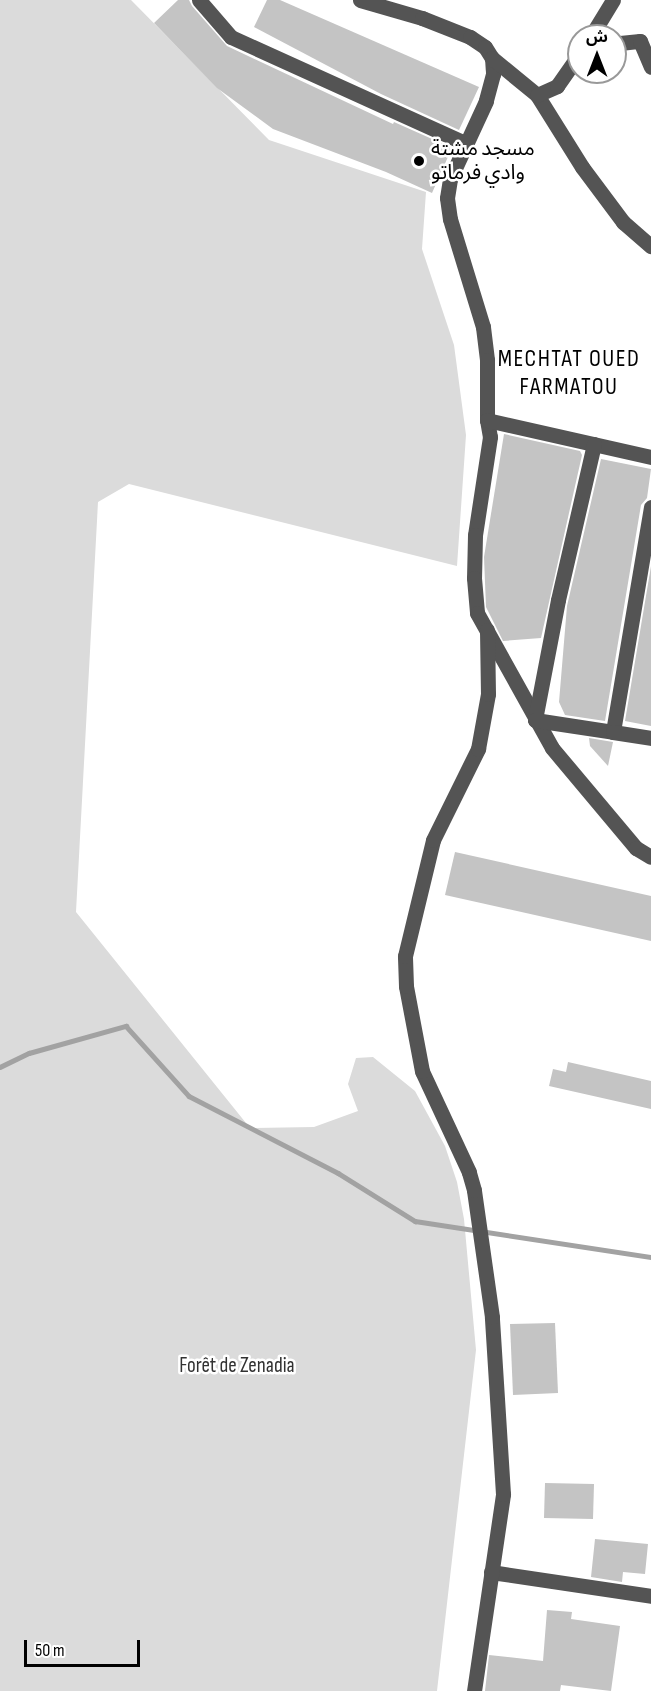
<!DOCTYPE html>
<html>
<head>
<meta charset="utf-8">
<style>
  body { margin:0 }
  #map { position:relative; width:651px; height:1691px; overflow:hidden; background:#fff; font-family:"Sofia Sans Condensed","Noto Sans Arabic",sans-serif }
  div>[style] { position:absolute }
  .green>* { inset:0; background:#dbdbdb }
  .stream>* { height:4.5px; margin:-2.25px; padding:0 2.25px; transform-origin:2.25px; border-radius:2.25px; background:#a2a2a2 }
  .building>* { inset:0; background:#c4c4c4 }
  .minor>* { height:15px; margin:-7.5px; padding:0 7.5px; transform-origin:7.5px; border-radius:7.5px; background:#545454 }
  .dots>* { width:16px; height:16px; translate:-50% -50%; box-sizing:border-box; border:3px solid #fff; border-radius:50% }
  span { translate:-50% -50%; white-space:nowrap; text-align:center; line-height:1.15; -webkit-text-stroke:5px #fff; paint-order:stroke }
  .poi-label { font-size:21px; color:#000 }
  .left { translate:0 -50%; text-align:left }
  .park-label { font-size:21px; color:#323232 }
  .quarter-label { font-size:24px; color:#000; letter-spacing:1.5px }
  .north { position:absolute; left:567px; top:24px; width:60px; height:60px; box-sizing:border-box; background:#fff; border:2px solid #999; border-radius:50%; rotate:0deg; font-size:16px; font-weight:700; line-height:24px; text-align:center; color:#000 }
  .north::after { content:''; display:block; margin:auto; width:21px; height:27px; background:#000; clip-path:polygon(50% 0,100% 100%,50% 72%,0 100%) }
  .scale { position:absolute; left:24px; top:1640px; width:116px; height:27px; box-sizing:border-box; border:3px solid #000; border-top:0; padding-left:8px; font-size:18px; line-height:21px; white-space:nowrap; color:#000; -webkit-text-stroke:4px #fff; paint-order:stroke }
</style>
</head>
<body>
<div id="map">
  <div class="green">
    <div style="clip-path:polygon(0 0,131px 0,269px 140px,426px 192px,422px 249px,454px 345px,466px 435px,457px 566px,129px 484px,98px 502px,76px 912px,250px 1128px,314px 1127px,358px 1111px,348px 1084px,356px 1058px,373px 1057px,415px 1091px,445px 1146px,457px 1182px,464px 1219px,476px 1350px,437px 1691px,0 1691px)"></div>
  </div>
  <div class="stream">
    <div style="left:0;top:1067px;width:32px;rotate:-26deg"></div>
    <div style="left:29px;top:1053px;width:101px;rotate:-15.6deg"></div>
    <div style="left:126px;top:1026px;width:94px;rotate:48deg"></div>
    <div style="left:189px;top:1096px;width:168px;rotate:27.3deg"></div>
    <div style="left:338px;top:1173px;width:91px;rotate:31.9deg"></div>
    <div style="left:415px;top:1221px;width:239px;rotate:8.7deg"></div>
  </div>
  <div class="building">
    <div style="clip-path:polygon(178px 0,189px 0,192px 6px,227px 46px,393px 124px,394px 122px,450px 147px,451px 150px,432px 193px,386px 172px,273px 129px,217px 88px,154px 23px)"></div>
    <div style="clip-path:polygon(267px 0,280px 0,479px 87px,459px 130px,381px 94px,254px 27px)"></div>
    <div style="clip-path:polygon(504px 434px,580px 451px,582px 455px,541px 638px,503px 641px,486px 607px,484px 557px)"></div>
    <div style="clip-path:polygon(601px 459px,651px 469px,647px 498px,641px 505px,605px 721px,565px 715px,559px 702px,567px 606px)"></div>
    <div style="clip-path:polygon(651px 566px,651px 726px,625px 721px)"></div>
    <div style="clip-path:polygon(589px 738px,613px 742px,608px 766px,590px 746px)"></div>
    <div style="clip-path:polygon(455px 852px,651px 896px,651px 941px,445px 895px)"></div>
    <div style="clip-path:polygon(568px 1062px,651px 1081px,651px 1109px,549px 1086px,553px 1069px,566px 1072px)"></div>
    <div style="clip-path:polygon(555px 1323px,558px 1393px,513px 1395px,510px 1324px)"></div>
    <div style="clip-path:polygon(545px 1483px,594px 1484px,593px 1519px,544px 1518px)"></div>
    <div style="clip-path:polygon(595px 1539px,648px 1544px,645px 1574px,623px 1572px,622px 1582px,591px 1577px)"></div>
    <div style="clip-path:polygon(547px 1610px,572px 1612px,571px 1619px,620px 1626px,611px 1691px,561px 1685px,560px 1691px,485px 1691px,489px 1655px,543px 1661px)"></div>
  </div>
  <div class="minor">
    <div style="left:199px;top:0;width:49px;rotate:49.1deg"></div>
    <div style="left:231px;top:37px;width:257px;rotate:24.4deg"></div>
    <div style="left:360px;top:0;width:65px;rotate:16.2deg"></div>
    <div style="left:422px;top:18px;width:52px;rotate:21.6deg"></div>
    <div style="left:470px;top:37px;width:18px;rotate:34deg"></div>
    <div style="left:485px;top:47px;width:13px;rotate:58deg"></div>
    <div style="left:492px;top:58px;width:16px;rotate:86deg"></div>
    <div style="left:493px;top:74px;width:28px;rotate:105deg"></div>
    <div style="left:486px;top:101px;width:86px;rotate:114.8deg"></div>
    <div style="left:450px;top:179px;width:19px;rotate:99deg"></div>
    <div style="left:447px;top:198px;width:21px;rotate:82deg"></div>
    <div style="left:450px;top:219px;width:113px;rotate:73deg"></div>
    <div style="left:483px;top:327px;width:33px;rotate:83deg"></div>
    <div style="left:487px;top:360px;width:60px;rotate:90deg"></div>
    <div style="left:487px;top:420px;width:17px;rotate:80deg"></div>
    <div style="left:490px;top:437px;width:99px;rotate:98.7deg"></div>
    <div style="left:475px;top:535px;width:43px;rotate:91.3deg"></div>
    <div style="left:474px;top:578px;width:35px;rotate:85deg"></div>
    <div style="left:477px;top:613px;width:154px;rotate:60.9deg"></div>
    <div style="left:552px;top:748px;width:131px;rotate:50deg"></div>
    <div style="left:636px;top:848px;width:17px;rotate:31deg"></div>
    <div style="left:591px;top:36px;width:42px;rotate:-58.6deg"></div>
    <div style="left:615px;top:46px;width:6px;rotate:-31deg"></div>
    <div style="left:620px;top:43px;width:20px;rotate:-6deg"></div>
    <div style="left:640px;top:41px;width:28px;rotate:67deg"></div>
    <div style="left:492px;top:58px;width:58px;rotate:39.4deg"></div>
    <div style="left:537px;top:95px;width:85px;rotate:58deg"></div>
    <div style="left:582px;top:167px;width:69px;rotate:53.3deg"></div>
    <div style="left:623px;top:222px;width:37px;rotate:41deg"></div>
    <div style="left:537px;top:95px;width:22px;rotate:-24deg"></div>
    <div style="left:557px;top:86px;width:39px;rotate:-55deg"></div>
    <div style="left:487px;top:420px;width:168px;rotate:12.7deg"></div>
    <div style="left:594px;top:444px;width:160px;rotate:103deg"></div>
    <div style="left:558px;top:600px;width:122px;rotate:100.9deg"></div>
    <div style="left:535px;top:720px;width:79px;rotate:8.7deg"></div>
    <div style="left:651px;top:507px;width:228px;rotate:99.6deg"></div>
    <div style="left:613px;top:732px;width:38px;rotate:9deg"></div>
    <div style="left:491px;top:1572px;width:162px;rotate:8.5deg"></div>
    <div style="left:474px;top:1691px;width:199px;rotate:-81.6deg"></div>
    <div style="left:503px;top:1494px;width:177px;rotate:-93.6deg"></div>
    <div style="left:492px;top:1317px;width:128px;rotate:-98.1deg"></div>
    <div style="left:474px;top:1190px;width:19px;rotate:-106deg"></div>
    <div style="left:469px;top:1172px;width:111px;rotate:-115deg"></div>
    <div style="left:422px;top:1071px;width:86px;rotate:-100.7deg"></div>
    <div style="left:406px;top:986px;width:30px;rotate:-92deg"></div>
    <div style="left:405px;top:956px;width:119px;rotate:-76.4deg"></div>
    <div style="left:433px;top:840px;width:102px;rotate:-63.7deg"></div>
    <div style="left:478px;top:749px;width:56px;rotate:-79.7deg"></div>
    <div style="left:488px;top:694px;width:64px;rotate:-90.9deg"></div>
  </div>
  <div class="dots">
    <div style="left:419px;top:161px;background:#000"></div>
  </div>
  <div class="poi-label">
    <span class="left" style="left:431px;top:161px">مسجد مشتة<br>وادي فرماتو</span>
  </div>
  <div class="park-label">
    <span style="left:237px;top:1366px">Forêt de Zenadia</span>
  </div>
  <div class="quarter-label">
    <span style="left:569px;top:373px">MECHTAT OUED<br>FARMATOU</span>
  </div>
  <div class="north">ش</div>
  <div class="scale">50 m</div>
</div>
</body>
</html>
